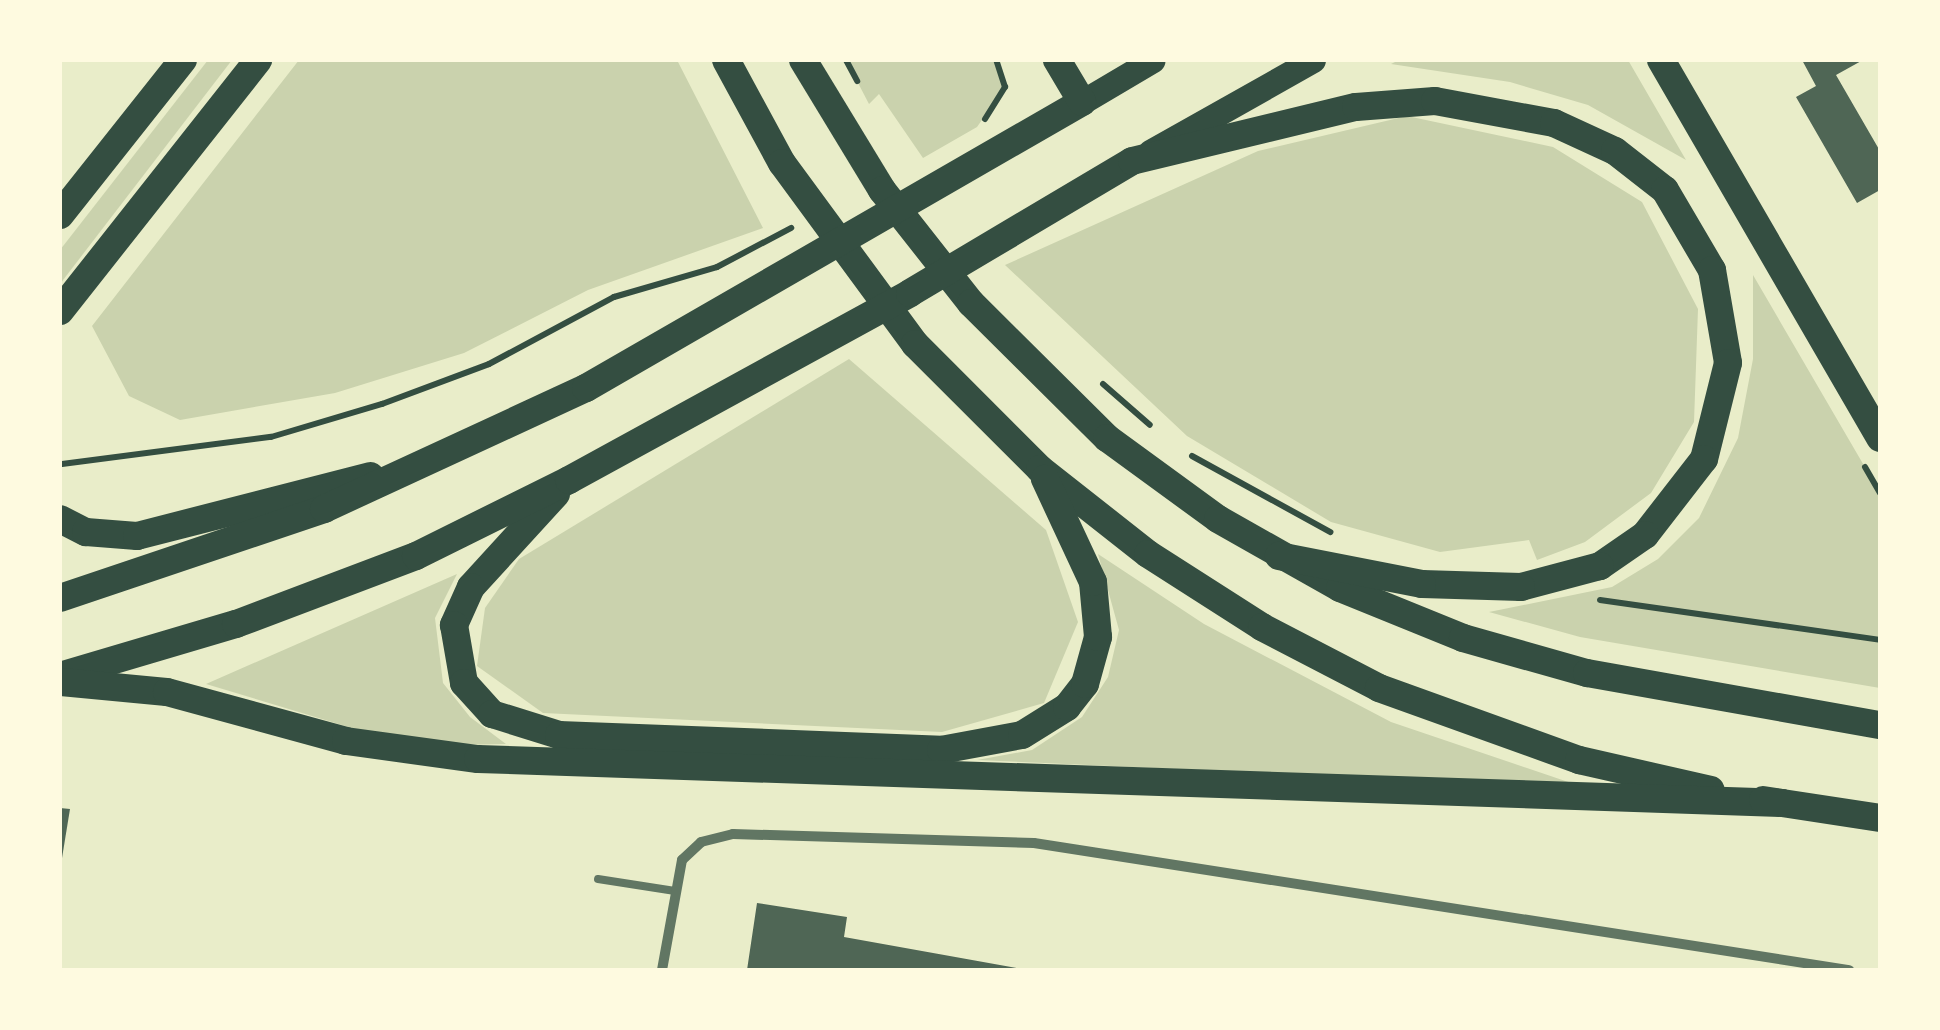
<!DOCTYPE html>
<style>
body{margin:0}
#map{position:relative;width:1940px;height:1030px;overflow:hidden;background:#e9edc9;font-family:"Roboto Condensed",sans-serif}
div>[style]{position:absolute}
.green>*{inset:0;background:#cad2ad}
.building>*{inset:0;background:#4f6655}
.path>*{height:6px;margin:-3px;padding:0 3px;transform-origin:3px;border-radius:3px;background:#344e41}
.service>*{height:8px;margin:-4px;padding:0 4px;transform-origin:4px;border-radius:4px;background:#617663}
.minor>*{height:10px;margin:-5px;padding:0 5px;transform-origin:5px;border-radius:5px;background:#617663}
.primary>*{height:25px;margin:-12.5px;padding:0 12.5px;transform-origin:12.5px;border-radius:12.5px;background:#344e41}
.trunk>*{height:28px;margin:-14px;padding:0 14px;transform-origin:14px;border-radius:14px;background:#344e41}
span{translate:-50% -50%;white-space:nowrap;text-align:center;line-height:1.15;-webkit-text-stroke:10px #fefae0;paint-order:stroke}
.frame{position:absolute;inset:0;border:62px solid #fefae0;pointer-events:none}
</style>
<div id="map">
<div class="green">
<div style="clip-path:polygon(208px 60px,232px 60px,60px 284px,60px 250px)"></div>
<div style="clip-path:polygon(299px 60px,677px 60px,763px 228px,588px 290px,464px 353px,335px 393px,180px 420px,129px 396px,92px 326px)"></div>
<div style="clip-path:polygon(846px 60px,996px 60px,1005px 87px,977px 127px,923px 158px,879px 94px,869px 104px)"></div>
<div style="clip-path:polygon(1399px 60px,1628px 60px,1686px 160px,1588px 105px,1510px 82px,1391px 64px)"></div>
<div style="clip-path:polygon(1407px 116px,1553px 147px,1642px 202px,1698px 309px,1694px 422px,1651px 493px,1585px 542px,1537px 560px,1529px 540px,1440px 552px,1331px 522px,1187px 436px,1005px 265px,1258px 151px)"></div>
<div style="clip-path:polygon(1753px 275px,1880px 493px,1880px 688px,1580px 637px,1489px 612px,1612px 587px,1658px 559px,1699px 518px,1738px 438px,1753px 359px)"></div>
<div style="clip-path:polygon(849px 359px,1046px 530px,1078px 622px,1044px 703px,942px 732px,543px 713px,477px 666px,485px 608px,519px 559px)"></div>
<div style="clip-path:polygon(1098px 554px,1204px 624px,1391px 722px,1583px 787px,977px 760px,1032px 750px,1082px 717px,1108px 677px,1119px 630px)"></div>
<div style="clip-path:polygon(457px 574px,435px 618px,443px 683px,470px 717px,506px 744px,455px 745px,355px 729px,206px 684px)"></div>
</div>
<div class="building">
<div style="clip-path:polygon(1802px 60px,1863px 60px,1836px 75px,1880px 151px,1880px 190px,1857px 203px,1796px 97px,1816px 86px)"></div>
<div style="clip-path:polygon(60px 808px,70px 809px,62px 858px,60px 858px)"></div>
<div style="clip-path:polygon(757px 903px,847px 917px,844px 937px,1028px 970px,747px 970px)"></div>
</div>
<div class="path">
<div style="left:846px;top:60px;width:24px;rotate:62deg"></div>
<div style="left:985px;top:119px;width:38px;rotate:-58deg"></div>
<div style="left:1005px;top:87px;width:28px;rotate:-108deg"></div>
<div style="left:1103px;top:384px;width:62px;rotate:41.1deg"></div>
<div style="left:1192px;top:456px;width:158px;rotate:28.8deg"></div>
<div style="left:62px;top:464px;width:211px;rotate:-7.4deg"></div>
<div style="left:271px;top:437px;width:116px;rotate:-16.6deg"></div>
<div style="left:382px;top:404px;width:114px;rotate:-20.5deg"></div>
<div style="left:489px;top:364px;width:142px;rotate:-28.2deg"></div>
<div style="left:614px;top:297px;width:107px;rotate:-16.2deg"></div>
<div style="left:717px;top:267px;width:84px;rotate:-27.8deg"></div>
<div style="left:1865px;top:467px;width:30px;rotate:60deg"></div>
<div style="left:1600px;top:600px;width:283px;rotate:8.1deg"></div>
</div>
<div class="service">
<div style="left:598px;top:879px;width:78px;rotate:8.9deg"></div>
</div>
<div class="minor">
<div style="left:662px;top:970px;width:112px;rotate:-79.7deg"></div>
<div style="left:682px;top:860px;width:26px;rotate:-43deg"></div>
<div style="left:701px;top:842px;width:33px;rotate:-14deg"></div>
<div style="left:733px;top:834px;width:301px;rotate:1.7deg"></div>
<div style="left:1034px;top:843px;width:825px;rotate:8.86deg"></div>
</div>
<div class="primary">
<div style="left:1082px;top:102px;width:82px;rotate:-30.6deg"></div>
<div style="left:1150px;top:152px;width:187px;rotate:-29.4deg"></div>
</div>
<div class="trunk">
<div style="left:726px;top:60px;width:117px;rotate:61.5deg"></div>
<div style="left:782px;top:163px;width:225px;rotate:53.7deg"></div>
<div style="left:915px;top:344px;width:177px;rotate:45deg"></div>
<div style="left:1040px;top:469px;width:137px;rotate:38.2deg"></div>
<div style="left:1148px;top:554px;width:135px;rotate:32.6deg"></div>
<div style="left:1262px;top:627px;width:132px;rotate:27.5deg"></div>
<div style="left:1379px;top:688px;width:213px;rotate:19.8deg"></div>
<div style="left:1579px;top:760px;width:135px;rotate:12.8deg"></div>
<div style="left:803px;top:60px;width:152px;rotate:58.7deg"></div>
<div style="left:882px;top:190px;width:144px;rotate:51.8deg"></div>
<div style="left:971px;top:303px;width:192px;rotate:44.8deg"></div>
<div style="left:1107px;top:438px;width:137px;rotate:36.1deg"></div>
<div style="left:1218px;top:519px;width:140px;rotate:29.5deg"></div>
<div style="left:1340px;top:588px;width:133px;rotate:22.1deg"></div>
<div style="left:1463px;top:638px;width:129px;rotate:15.8deg"></div>
<div style="left:1587px;top:673px;width:298px;rotate:10.1deg"></div>
<div style="left:1661px;top:60px;width:437px;rotate:59.9deg"></div>
<div style="left:60px;top:215px;width:198px;rotate:-51.6deg"></div>
<div style="left:60px;top:311px;width:320px;rotate:-51.7deg"></div>
<div style="left:556px;top:494px;width:126px;rotate:132.4deg"></div>
<div style="left:471px;top:587px;width:42px;rotate:114.1deg"></div>
<div style="left:454px;top:625px;width:59px;rotate:80.2deg"></div>
<div style="left:464px;top:683px;width:42px;rotate:47.9deg"></div>
<div style="left:492px;top:714px;width:70px;rotate:17.4deg"></div>
<div style="left:559px;top:735px;width:382px;rotate:2.2deg"></div>
<div style="left:941px;top:750px;width:82px;rotate:-10.5deg"></div>
<div style="left:1022px;top:735px;width:53px;rotate:-31.9deg"></div>
<div style="left:1067px;top:707px;width:29px;rotate:-52deg"></div>
<div style="left:1085px;top:684px;width:49px;rotate:-74.5deg"></div>
<div style="left:1098px;top:637px;width:55px;rotate:-95.2deg"></div>
<div style="left:1093px;top:582px;width:114px;rotate:-115deg"></div>
<div style="left:60px;top:519px;width:29px;rotate:27deg"></div>
<div style="left:86px;top:532px;width:51px;rotate:4.5deg"></div>
<div style="left:137px;top:536px;width:241px;rotate:-14.4deg"></div>
<div style="left:60px;top:598px;width:279px;rotate:-18.6deg"></div>
<div style="left:324px;top:509px;width:289px;rotate:-24.8deg"></div>
<div style="left:586px;top:388px;width:573px;rotate:-29.97deg"></div>
<div style="left:1082px;top:102px;width:49px;rotate:-120.8deg"></div>
<div style="left:60px;top:676px;width:184px;rotate:-16.5deg"></div>
<div style="left:236px;top:624px;width:192px;rotate:-20.7deg"></div>
<div style="left:416px;top:556px;width:171px;rotate:-26.4deg"></div>
<div style="left:569px;top:480px;width:389px;rotate:-28.7deg"></div>
<div style="left:910px;top:293px;width:258px;rotate:-30.7deg"></div>
<div style="left:1132px;top:161px;width:230px;rotate:-13.6deg"></div>
<div style="left:1356px;top:107px;width:79px;rotate:-4.3deg"></div>
<div style="left:1435px;top:101px;width:121px;rotate:10.5deg"></div>
<div style="left:1554px;top:123px;width:67px;rotate:24.7deg"></div>
<div style="left:1615px;top:151px;width:63px;rotate:38deg"></div>
<div style="left:1665px;top:190px;width:93px;rotate:59.6deg"></div>
<div style="left:1712px;top:270px;width:94px;rotate:80.2deg"></div>
<div style="left:1728px;top:363px;width:99px;rotate:104deg"></div>
<div style="left:1704px;top:459px;width:96px;rotate:127.8deg"></div>
<div style="left:1645px;top:535px;width:55px;rotate:145.4deg"></div>
<div style="left:1600px;top:566px;width:82px;rotate:165.1deg"></div>
<div style="left:1521px;top:587px;width:99px;rotate:-178.3deg"></div>
<div style="left:1422px;top:584px;width:146px;rotate:-168.9deg"></div>
<div style="left:61px;top:682px;width:106px;rotate:5.4deg"></div>
<div style="left:167px;top:692px;width:186px;rotate:15.3deg"></div>
<div style="left:346px;top:741px;width:133px;rotate:7.8deg"></div>
<div style="left:478px;top:759px;width:1305px;rotate:1.93deg"></div>
<div style="left:1763px;top:800px;width:118px;rotate:8.7deg"></div>
</div>
<div class="frame"></div>
</div>
